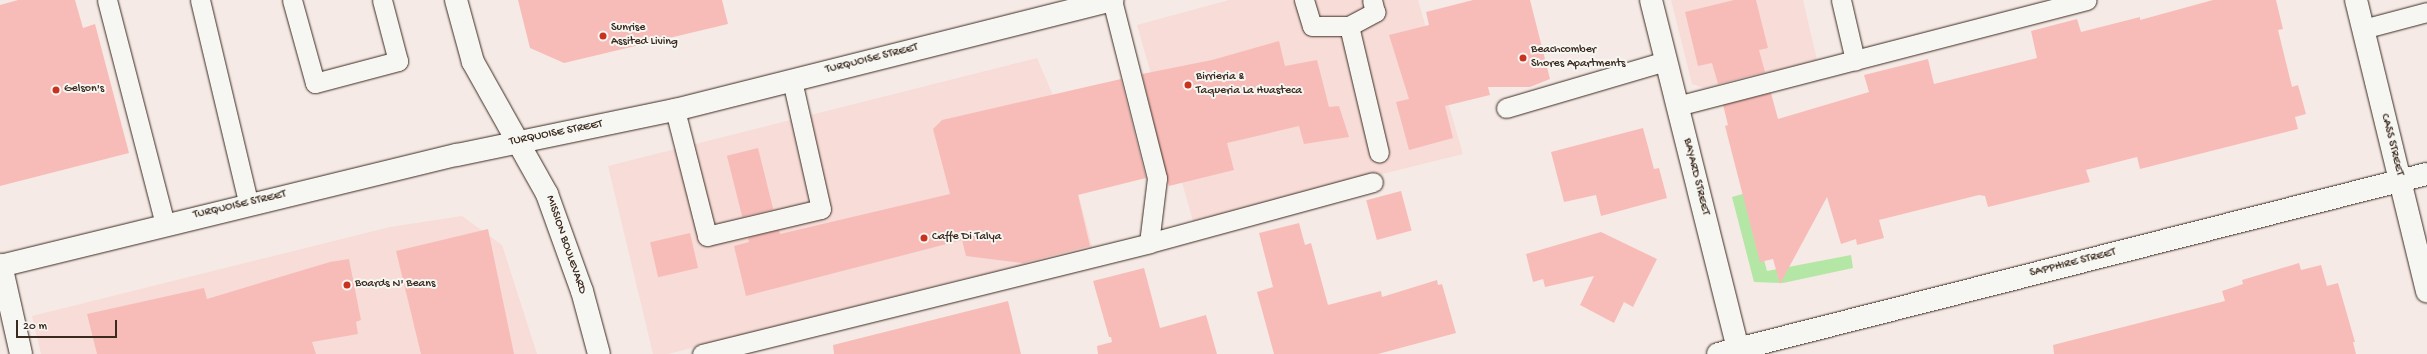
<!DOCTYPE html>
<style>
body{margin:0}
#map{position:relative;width:2427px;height:354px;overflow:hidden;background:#f6eae6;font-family:"Gochi Hand",sans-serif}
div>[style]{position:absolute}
.built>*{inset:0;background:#f7dcd8}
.green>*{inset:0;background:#b4e6a6}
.building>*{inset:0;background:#f8bcb8;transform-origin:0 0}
.roads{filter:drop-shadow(0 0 1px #3b2a1e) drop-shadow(0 0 1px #3b2a1e)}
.lane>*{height:19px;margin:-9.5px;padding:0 9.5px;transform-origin:9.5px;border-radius:9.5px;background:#f6f6f2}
.street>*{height:22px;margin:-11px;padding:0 11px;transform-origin:11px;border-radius:11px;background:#f6f6f2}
.secondary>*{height:22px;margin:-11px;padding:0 11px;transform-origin:11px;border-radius:11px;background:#f6f6f2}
.dots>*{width:11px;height:11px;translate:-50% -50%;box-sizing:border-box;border:2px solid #f6f6f2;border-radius:50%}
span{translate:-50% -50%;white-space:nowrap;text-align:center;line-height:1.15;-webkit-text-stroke:4px #f6f6f2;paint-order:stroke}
.poi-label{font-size:12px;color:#3b2a1e}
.left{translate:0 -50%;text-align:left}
.street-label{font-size:12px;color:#3b2a1e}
.scale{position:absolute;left:16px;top:320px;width:101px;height:18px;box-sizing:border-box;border:2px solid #3b2a1e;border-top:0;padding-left:5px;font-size:12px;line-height:14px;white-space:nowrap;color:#3b2a1e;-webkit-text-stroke:3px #f6f6f2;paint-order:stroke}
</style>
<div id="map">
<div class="built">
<div style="clip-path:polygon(1229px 0,1418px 0,1463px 154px,1193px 221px,1137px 25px)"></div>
<div style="clip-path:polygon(1671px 0,1803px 0,1817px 60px,1704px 88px,1692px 84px)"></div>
<div style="clip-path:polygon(1037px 58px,1052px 93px,1093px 250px,966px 278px,668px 354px,653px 354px,608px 166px)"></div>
<div style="clip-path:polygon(462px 216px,502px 245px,537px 354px,41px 354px,32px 316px,390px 227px)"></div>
</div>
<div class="green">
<div style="clip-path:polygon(1746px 193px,1767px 271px,1851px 255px,1853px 268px,1783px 283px,1754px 282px,1732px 197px)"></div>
</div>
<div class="building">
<div style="clip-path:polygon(18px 0,75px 0,83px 28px,95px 24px,129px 153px,0 186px,0 5px)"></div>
<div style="clip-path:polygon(518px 0,722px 0,728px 24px,564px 63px,530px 48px)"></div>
<div style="clip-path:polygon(1473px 0,1530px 0,1550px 79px,1530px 87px,1488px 87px,1490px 95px,1445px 106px,1453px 138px,1409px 150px,1396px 102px,1409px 99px,1389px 35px,1429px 25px,1426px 12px)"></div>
<div style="clip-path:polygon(1734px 0,1756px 0,1768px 48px,1759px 50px,1765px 72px,1718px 84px,1712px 63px,1698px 66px,1685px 12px)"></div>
<div style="clip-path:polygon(2213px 0,2276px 0,2283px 29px,2278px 30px,2292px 87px,2298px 85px,2306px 114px,2295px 117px,2298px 129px,2140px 169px,2137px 157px,2086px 170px,2090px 182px,1988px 207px,1985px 196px,1979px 195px,1879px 220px,1884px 238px,1857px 245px,1856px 239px,1841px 244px,1827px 197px,1780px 284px,1773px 259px,1760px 262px,1725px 126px,1728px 125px,1723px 105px,1771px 93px,1778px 119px,1869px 92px,1864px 75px,1928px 59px,1934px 84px,2037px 58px,2031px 31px,2077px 19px,2081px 32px,2140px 17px,2140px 20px)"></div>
<div style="clip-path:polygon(1279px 41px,1285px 66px,1317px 60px,1329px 107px,1339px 106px,1349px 137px,1304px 144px,1299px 126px,1227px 143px,1234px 170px,1169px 186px,1142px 74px,1212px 60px)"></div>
<div style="clip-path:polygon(1121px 79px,1146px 178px,1078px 195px,1090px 246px,1023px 263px,966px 256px,962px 240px,746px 296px,734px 246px,749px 242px,748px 238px,779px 230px,780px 234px,950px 194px,933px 129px,942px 120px)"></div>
<div style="clip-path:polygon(1643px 128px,1654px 169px,1659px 168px,1667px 198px,1601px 216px,1596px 195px,1564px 202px,1551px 152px)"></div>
<div style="left:758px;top:148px;width:63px;height:32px;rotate:76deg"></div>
<div style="left:1401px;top:191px;width:41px;height:36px;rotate:75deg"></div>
<div style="clip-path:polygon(1299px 223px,1305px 245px,1311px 243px,1328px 305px,1381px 291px,1382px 297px,1437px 280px,1438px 285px,1442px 284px,1456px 333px,1378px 354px,1274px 354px,1257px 292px,1273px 287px,1259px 233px)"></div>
<div style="clip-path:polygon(488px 229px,514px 354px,421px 354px,396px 251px)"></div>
<div style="clip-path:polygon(1601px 232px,1657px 259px,1633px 307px,1624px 302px,1614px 323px,1580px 305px,1594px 276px,1545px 287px,1543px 279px,1533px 282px,1526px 254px)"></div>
<div style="left:690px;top:233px;width:36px;height:41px;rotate:77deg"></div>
<div style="clip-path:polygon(349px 259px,361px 320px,356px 322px,358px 334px,312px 342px,316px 354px,97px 354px,87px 314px,204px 288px,207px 299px,330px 262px)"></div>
<div style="clip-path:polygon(2299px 263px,2301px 270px,2321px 265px,2327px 286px,2338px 283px,2355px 342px,2353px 342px,2356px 354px,2054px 354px,2053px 345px,2225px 301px,2222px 291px,2243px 284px,2242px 280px)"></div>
<div style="clip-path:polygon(1144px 268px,1160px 328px,1206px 315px,1217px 354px,1098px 354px,1097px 346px,1112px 342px,1111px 337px,1109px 337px,1093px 281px)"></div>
<div style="clip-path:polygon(1008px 301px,1021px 354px,834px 354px,833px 345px)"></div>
</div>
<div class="roads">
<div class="lane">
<div style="left:107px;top:0;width:231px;rotate:75.5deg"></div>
<div style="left:200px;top:0;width:211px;rotate:76.6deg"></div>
<div style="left:292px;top:0;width:86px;rotate:74.5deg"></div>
<div style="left:315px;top:83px;width:86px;rotate:-14.8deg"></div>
<div style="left:398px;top:61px;width:63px;rotate:-104.7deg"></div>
<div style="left:1112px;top:0;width:184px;rotate:75.8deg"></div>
<div style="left:1157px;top:178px;width:65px;rotate:97deg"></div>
<div style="left:1304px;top:0;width:27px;rotate:73deg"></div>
<div style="left:1312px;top:26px;width:37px"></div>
<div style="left:1349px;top:26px;width:130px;rotate:76.7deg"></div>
<div style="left:1841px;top:0;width:62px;rotate:76.9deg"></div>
<div style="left:1349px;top:26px;width:30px;rotate:-28deg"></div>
<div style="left:1375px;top:12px;width:12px;rotate:-104deg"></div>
<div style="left:2363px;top:29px;width:66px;rotate:-14.9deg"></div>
<div style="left:1677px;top:106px;width:423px;rotate:-14.5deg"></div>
<div style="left:1506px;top:108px;width:167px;rotate:-16.4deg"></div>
<div style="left:675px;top:110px;width:130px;rotate:75.7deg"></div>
<div style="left:707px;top:236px;width:117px;rotate:-13.3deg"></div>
<div style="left:821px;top:209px;width:132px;rotate:-102.7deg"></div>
<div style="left:702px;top:354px;width:461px;rotate:-13.9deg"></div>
<div style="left:1149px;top:243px;width:232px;rotate:-15.2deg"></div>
</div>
<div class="street">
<div style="left:1651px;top:0;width:365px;rotate:76deg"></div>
<div style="left:1px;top:265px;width:91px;rotate:77.3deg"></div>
<div style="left:1718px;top:354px;width:731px;rotate:-14.25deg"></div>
</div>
<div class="secondary">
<div style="left:456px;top:0;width:64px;rotate:74.7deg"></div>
<div style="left:473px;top:62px;width:151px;rotate:60.7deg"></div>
<div style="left:547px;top:194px;width:103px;rotate:70.2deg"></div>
<div style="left:582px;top:291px;width:65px;rotate:74.9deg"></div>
<div style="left:2356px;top:0;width:300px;rotate:76.3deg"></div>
<div style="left:0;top:266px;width:470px;rotate:-13.7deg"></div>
<div style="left:457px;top:155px;width:223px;rotate:-11.7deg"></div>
<div style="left:675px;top:110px;width:451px;rotate:-14.1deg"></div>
</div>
</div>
<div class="dots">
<div style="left:603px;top:36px;background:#c8321e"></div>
<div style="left:1523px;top:58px;background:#c8321e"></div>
<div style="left:1188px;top:85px;background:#c8321e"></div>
<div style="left:56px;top:90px;background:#c8321e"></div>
<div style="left:924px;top:238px;background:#c8321e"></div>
<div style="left:347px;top:285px;background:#c8321e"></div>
</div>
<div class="poi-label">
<span class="left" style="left:611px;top:36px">Sunrise<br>Assited Living</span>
<span class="left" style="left:1531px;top:58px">Beachcomber<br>Shores Apartments</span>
<span class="left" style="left:1196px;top:85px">Birrieria &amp;<br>Taqueria La Huasteca</span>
<span class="left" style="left:64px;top:90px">Gelson's</span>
<span class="left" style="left:932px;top:238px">Caffe Di Talya</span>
<span class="left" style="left:355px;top:285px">Boards N' Beans</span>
</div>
<div class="street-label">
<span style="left:872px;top:60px;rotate:-14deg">TURQUOISE STREET</span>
<span style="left:556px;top:134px;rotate:-11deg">TURQUOISE STREET</span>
<span style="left:2391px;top:145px;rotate:76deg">CASS STREET</span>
<span style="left:1695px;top:177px;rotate:76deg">BAYARD STREET</span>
<span style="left:240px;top:206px;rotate:-13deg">TURQUOISE STREET</span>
<span style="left:565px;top:245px;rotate:71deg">MISSION BOULEVARD</span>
<span style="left:2073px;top:264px;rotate:-14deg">SAPPHIRE STREET</span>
</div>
<div class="scale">20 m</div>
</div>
